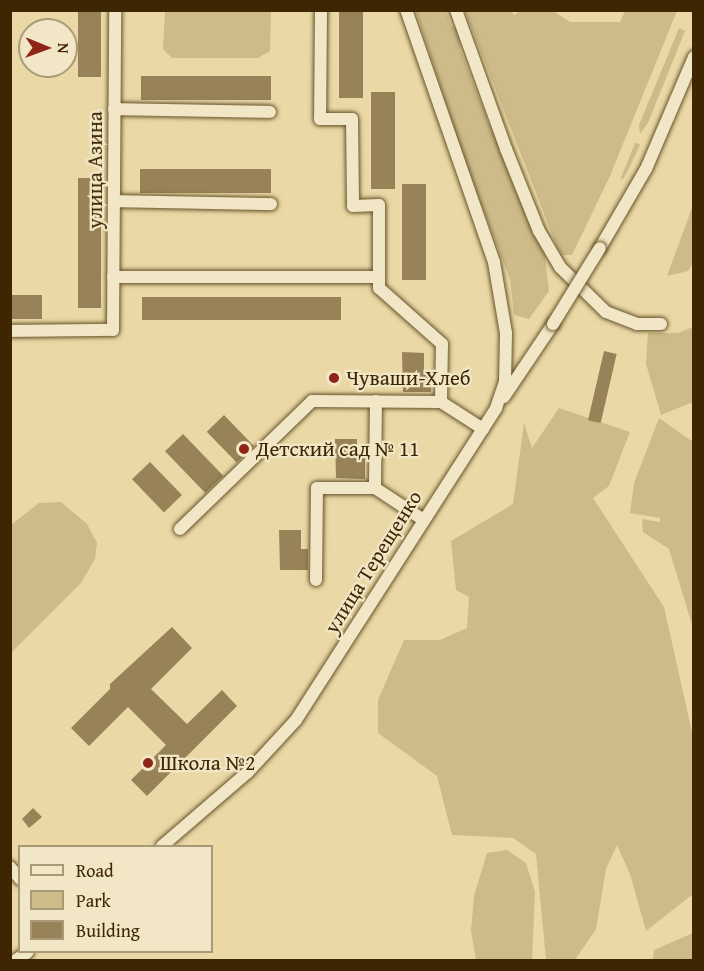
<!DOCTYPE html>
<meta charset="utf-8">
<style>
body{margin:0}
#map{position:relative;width:704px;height:971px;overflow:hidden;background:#ead9a6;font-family:"Gentium Book Plus",serif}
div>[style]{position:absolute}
.green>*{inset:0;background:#cdbb8a}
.building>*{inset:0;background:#978357;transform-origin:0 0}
.roads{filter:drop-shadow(0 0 2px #69532b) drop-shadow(0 0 2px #69532b)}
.minor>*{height:12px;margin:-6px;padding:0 6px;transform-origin:6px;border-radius:6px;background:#f1e6c5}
.bridges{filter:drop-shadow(0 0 2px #69532b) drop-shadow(0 0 2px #69532b)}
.minor-bridge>*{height:12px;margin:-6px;padding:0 6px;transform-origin:6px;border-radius:6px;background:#f1e6c5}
.dots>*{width:16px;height:16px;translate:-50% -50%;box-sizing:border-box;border:3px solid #f1e6c5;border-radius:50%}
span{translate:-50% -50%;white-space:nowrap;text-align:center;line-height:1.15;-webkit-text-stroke:4.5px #f1e6c5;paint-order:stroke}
.street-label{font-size:21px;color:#3e2602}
.poi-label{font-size:21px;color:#3e2602}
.left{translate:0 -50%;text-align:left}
.frame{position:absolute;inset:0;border:12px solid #3e2602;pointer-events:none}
.legend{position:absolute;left:18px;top:845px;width:195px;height:108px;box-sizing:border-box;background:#f1e6c5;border:2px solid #a99977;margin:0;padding:8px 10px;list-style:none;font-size:18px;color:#3e2602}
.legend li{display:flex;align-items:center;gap:12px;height:30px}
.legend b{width:30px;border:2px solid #a99977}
.north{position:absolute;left:18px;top:18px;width:60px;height:60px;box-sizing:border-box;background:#f1e6c5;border:2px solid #a99977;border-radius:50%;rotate:91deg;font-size:16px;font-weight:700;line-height:24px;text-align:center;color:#3e2602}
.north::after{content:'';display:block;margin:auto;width:21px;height:27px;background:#8f2418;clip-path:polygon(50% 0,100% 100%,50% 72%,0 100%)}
</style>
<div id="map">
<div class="green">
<div style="clip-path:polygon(165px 11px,271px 11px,270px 51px,258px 58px,172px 58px,163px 49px)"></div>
<div style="clip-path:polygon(416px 11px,446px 11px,451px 26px,459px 29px,460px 49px,492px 132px,498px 136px,544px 248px,549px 291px,529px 319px,514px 315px,510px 279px,464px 159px)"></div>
<div style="clip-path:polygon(465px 11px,509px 11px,515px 15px,519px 11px,553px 11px,570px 22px,620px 22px,625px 11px,677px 11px,610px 176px,572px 255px,562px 255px,558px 249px)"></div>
<div style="clip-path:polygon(679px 28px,685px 31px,648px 123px,640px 134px,639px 125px)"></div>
<div style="clip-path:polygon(635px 143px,640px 144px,637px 152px,624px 178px,620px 180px)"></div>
<div style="clip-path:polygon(693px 205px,693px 263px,688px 271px,667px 276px)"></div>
<div style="clip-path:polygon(693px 327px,693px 402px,661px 415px,646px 364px,648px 333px,678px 333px)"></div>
<div style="clip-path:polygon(559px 408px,630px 432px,609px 486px,593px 498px,664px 607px,693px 737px,693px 894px,646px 931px,630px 874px,617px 845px,606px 869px,596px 929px,575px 960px,546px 960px,536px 854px,513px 838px,452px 835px,437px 776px,378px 733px,378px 700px,404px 640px,440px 640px,467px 628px,469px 597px,456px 590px,451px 541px,513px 504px,524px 423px,532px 448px)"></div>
<div style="clip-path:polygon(659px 418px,693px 442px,693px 628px,669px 549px,643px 532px,642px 519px,660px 522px,660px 518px,630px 513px,634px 483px)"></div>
<div style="clip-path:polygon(61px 502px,87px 524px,97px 543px,95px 559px,81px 583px,11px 653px,11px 525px,39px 503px)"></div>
<div style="clip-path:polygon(507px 850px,526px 863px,535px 892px,532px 960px,476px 960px,471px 931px,474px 896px,487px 853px)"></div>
<div style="clip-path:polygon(693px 933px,693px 960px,653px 960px,654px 950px)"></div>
</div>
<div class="building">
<div style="left:78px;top:10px;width:23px;height:67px"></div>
<div style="left:339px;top:10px;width:24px;height:88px"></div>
<div style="left:141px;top:76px;width:130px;height:24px"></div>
<div style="left:371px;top:92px;width:24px;height:97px"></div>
<div style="left:140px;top:169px;width:131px;height:24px"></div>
<div style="left:78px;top:178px;width:23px;height:130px"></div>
<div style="left:402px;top:184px;width:24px;height:96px"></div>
<div style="left:10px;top:295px;width:32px;height:24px"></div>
<div style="left:142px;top:297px;width:199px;height:23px"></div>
<div style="left:604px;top:351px;width:13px;height:71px;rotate:13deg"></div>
<div style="clip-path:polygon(402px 352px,424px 353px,424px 372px,432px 372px,431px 392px,403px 392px)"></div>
<div style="left:224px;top:415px;width:43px;height:24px;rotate:46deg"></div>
<div style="left:183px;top:434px;width:58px;height:25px;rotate:46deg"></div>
<div style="clip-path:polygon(335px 439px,357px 439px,357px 458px,365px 458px,365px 479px,336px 478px)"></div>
<div style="left:150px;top:462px;width:46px;height:25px;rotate:46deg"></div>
<div style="clip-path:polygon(279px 530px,301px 530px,301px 549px,308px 549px,308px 570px,280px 570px)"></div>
<div style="clip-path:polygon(172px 627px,192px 648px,151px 689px,187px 724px,222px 690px,237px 706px,147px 796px,131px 780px,166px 745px,128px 707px,89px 746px,71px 728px,110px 689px,110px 684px)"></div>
<div style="clip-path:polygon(33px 808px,42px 817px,29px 828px,22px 819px)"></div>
</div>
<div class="roads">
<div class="minor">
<div style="left:321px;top:10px;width:109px;rotate:90.5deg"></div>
<div style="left:320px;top:119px;width:32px"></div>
<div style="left:352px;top:119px;width:87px;rotate:89.3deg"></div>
<div style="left:353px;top:206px;width:26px;rotate:-2deg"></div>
<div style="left:379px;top:205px;width:83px;rotate:90deg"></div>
<div style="left:379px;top:288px;width:84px;rotate:41.6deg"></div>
<div style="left:442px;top:344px;width:58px;rotate:91deg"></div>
<div style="left:456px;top:10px;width:148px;rotate:70.2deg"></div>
<div style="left:506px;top:149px;width:88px;rotate:68.1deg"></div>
<div style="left:539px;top:231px;width:42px;rotate:59.7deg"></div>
<div style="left:560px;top:267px;width:64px;rotate:44.4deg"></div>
<div style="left:606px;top:312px;width:33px;rotate:21deg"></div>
<div style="left:637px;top:324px;width:24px"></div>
<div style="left:114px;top:109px;width:156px;rotate:1.1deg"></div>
<div style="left:114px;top:201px;width:157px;rotate:1.1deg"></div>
<div style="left:600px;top:248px;width:91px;rotate:-59.8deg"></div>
<div style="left:646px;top:169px;width:122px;rotate:-66.8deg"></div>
<div style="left:113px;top:277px;width:266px"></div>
<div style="left:10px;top:331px;width:103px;rotate:-0.6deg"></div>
<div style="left:113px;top:330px;width:320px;rotate:-89.6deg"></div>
<div style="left:504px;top:397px;width:88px;rotate:-56.1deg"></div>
<div style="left:376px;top:401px;width:87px;rotate:90.7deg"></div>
<div style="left:375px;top:488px;width:56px;rotate:33.4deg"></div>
<div style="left:180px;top:529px;width:184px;rotate:-44.1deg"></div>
<div style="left:312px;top:401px;width:129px;rotate:0.4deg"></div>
<div style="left:441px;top:402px;width:50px;rotate:32.7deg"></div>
<div style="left:316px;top:580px;width:92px;rotate:-89.4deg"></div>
<div style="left:317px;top:488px;width:58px"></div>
<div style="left:162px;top:846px;width:113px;rotate:-40.7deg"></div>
<div style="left:248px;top:772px;width:71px;rotate:-47.3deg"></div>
<div style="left:296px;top:720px;width:371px;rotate:-57.3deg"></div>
<div style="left:496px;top:408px;width:28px;rotate:-71deg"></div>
<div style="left:505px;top:382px;width:49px;rotate:-88.8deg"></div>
<div style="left:506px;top:333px;width:72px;rotate:-99.6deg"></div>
<div style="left:494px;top:262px;width:267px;rotate:-109.2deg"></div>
<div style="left:10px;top:867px;width:16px;rotate:50deg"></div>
<div style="left:16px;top:960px;width:14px;rotate:-34deg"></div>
</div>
</div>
<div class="bridges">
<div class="minor-bridge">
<div style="left:553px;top:324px;width:89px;rotate:-58.3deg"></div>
</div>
</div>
<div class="dots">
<div style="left:334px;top:378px;background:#8f2418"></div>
<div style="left:244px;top:449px;background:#8f2418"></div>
<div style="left:148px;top:763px;background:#8f2418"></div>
</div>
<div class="street-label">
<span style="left:95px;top:170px;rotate:-90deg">улица Азина</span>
<span style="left:373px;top:562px;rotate:-58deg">улица Терещенко</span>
</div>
<div class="poi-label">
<span class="left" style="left:346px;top:378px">Чуваши-Хлеб</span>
<span class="left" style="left:256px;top:449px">Детский сад № 11</span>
<span class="left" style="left:160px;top:763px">Школа №2</span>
</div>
<div class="frame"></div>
<ul class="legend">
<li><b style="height:8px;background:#f1e6c5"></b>Road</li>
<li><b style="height:16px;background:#cdbb8a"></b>Park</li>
<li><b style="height:16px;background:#978357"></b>Building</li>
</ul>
<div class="north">N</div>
</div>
